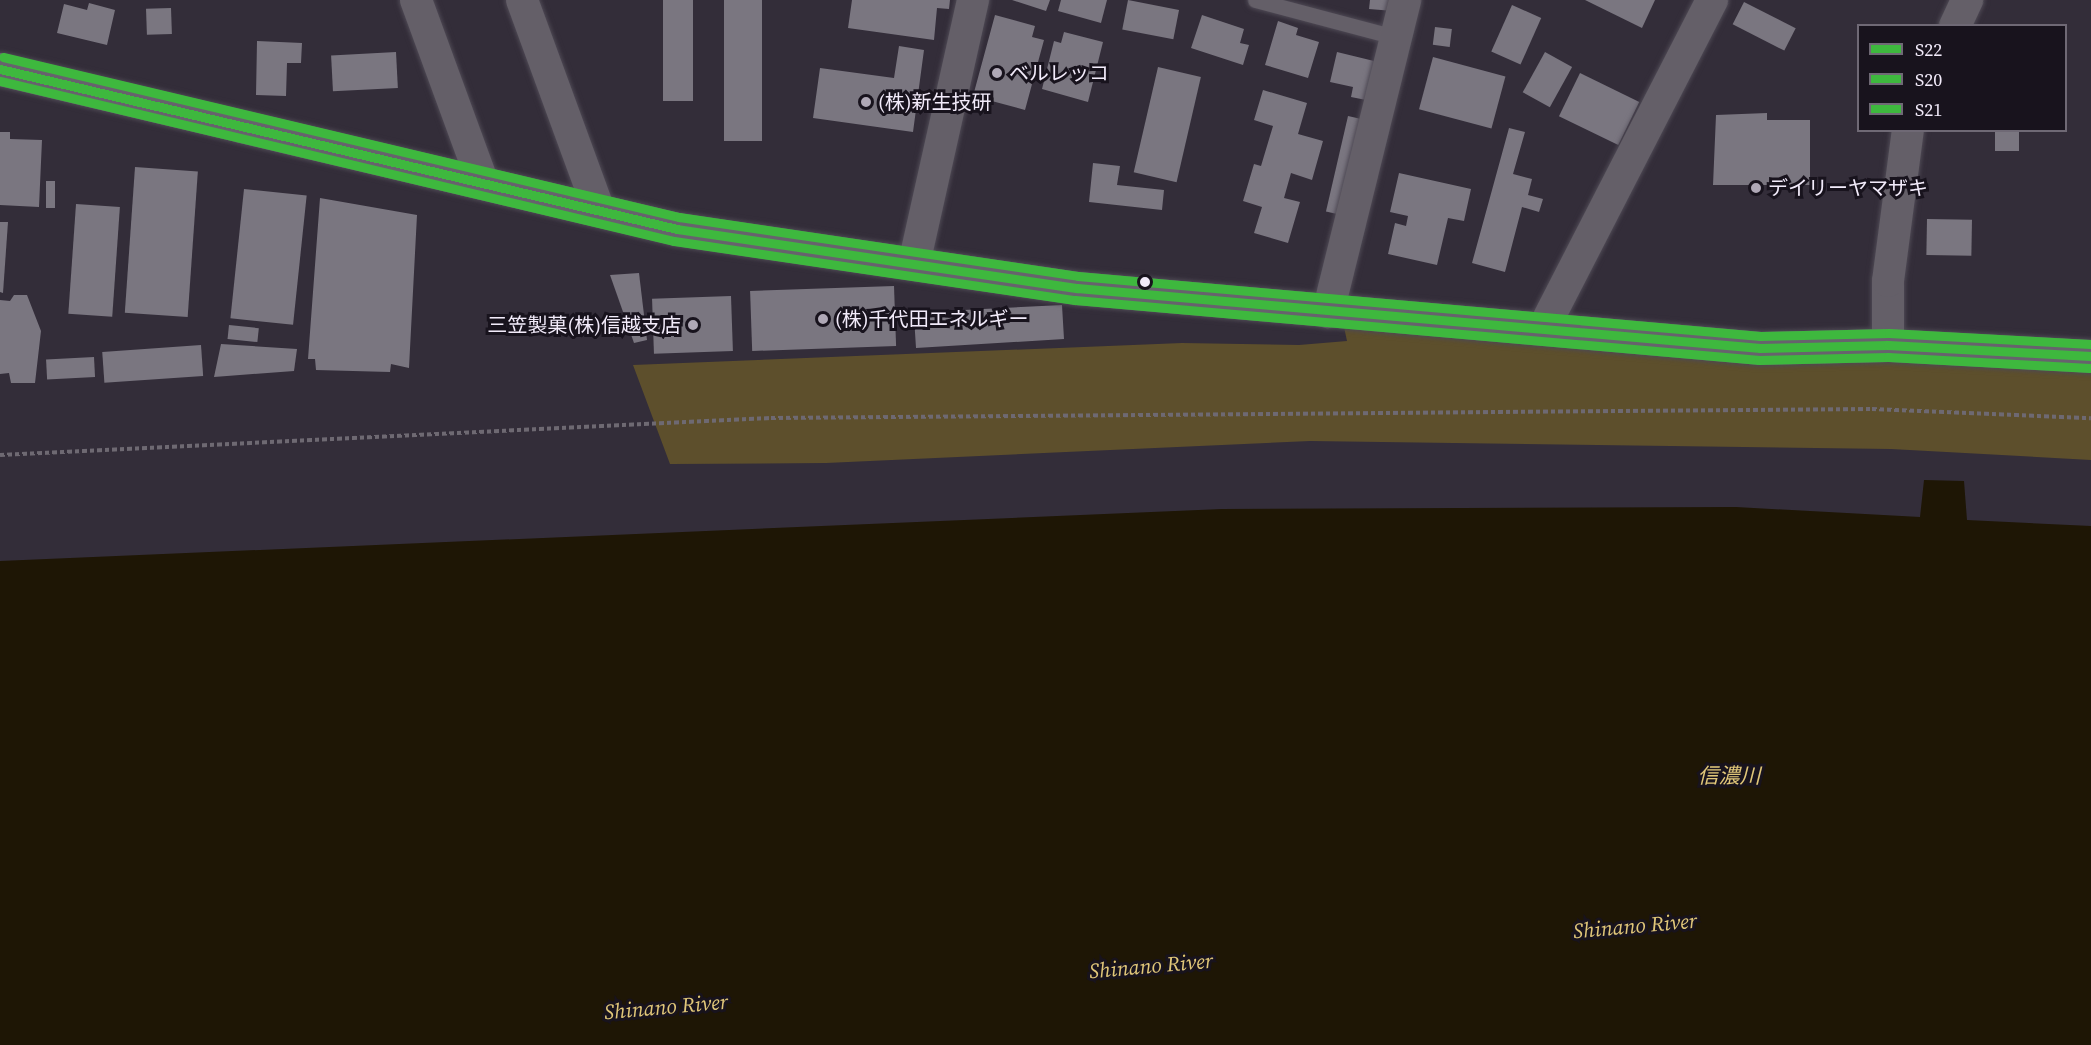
<!DOCTYPE html>
<meta charset="utf-8">
<style>
body{margin:0}
#map{position:relative;width:2091px;height:1045px;overflow:hidden;background:#332d39;font-family:"Source Serif 4","Noto Sans JP",serif}
div>[style]{position:absolute}
.green>*{inset:0;background:#5d4f2c}
.water>*{inset:0;background:#1e1605}
.building>*{inset:0;background:#7a7680;transform-origin:0 0}
.path>*{height:4px;margin-top:-2px;transform-origin:0;background:repeating-linear-gradient(90deg,#6e6972 0 4.5px,transparent 0 7.5px)}
.roads{filter:drop-shadow(0 0 2px #4e4954) drop-shadow(0 0 2px #4e4954)}
.service>*{height:15px;margin:-7.5px;padding:0 7.5px;transform-origin:7.5px;border-radius:7.5px;background:#645f68}
.minor>*{height:32px;margin:-16px;padding:0 16px;transform-origin:16px;border-radius:16px;background:#645f68}
.primary>*{height:33px;margin:-16.5px;padding:0 16.5px;transform-origin:16.5px;border-radius:16.5px;background:#67626d}
.bus-1>*{height:9px;margin:-4.5px;padding:0 4.5px;transform-origin:4.5px;border-radius:4.5px;background:#3eb83e}
.bus-2>*{height:9px;margin:-4.5px;padding:0 4.5px;transform-origin:4.5px;border-radius:4.5px;background:#3eb83e}
.bus-3>*{height:9px;margin:-4.5px;padding:0 4.5px;transform-origin:4.5px;border-radius:4.5px;background:#3eb83e}
.dots>*{width:16px;height:16px;translate:-50% -50%;box-sizing:border-box;border:3px solid #18131d;border-radius:50%}
span{translate:-50% -50%;white-space:nowrap;text-align:center;line-height:1.15;-webkit-text-stroke:6px #18131d;paint-order:stroke}
.poi-label{font-size:20px;color:#f2ebfa}
.left{translate:0 -50%;text-align:left}
.right{translate:-100% -50%;text-align:right}
.water-label{font-size:21px;color:#e1c779;font-style:italic}
.legend{position:absolute;left:1857px;top:24px;width:210px;height:108px;box-sizing:border-box;background:#18131d;border:2px solid #6f6975;margin:0;padding:8px 10px;list-style:none;font-size:18px;color:#f2ebfa}
.legend li{display:flex;align-items:center;gap:12px;height:30px}
.legend b{width:30px;border:2px solid #6f6975}
</style>
<div id="map">
<div class="green">
<div style="clip-path:polygon(1344px 327px,2091px 370px,2091px 460px,1891px 449px,1310px 441px,826px 463px,670px 464px,633px 365px,1182px 343px,1299px 345px,1347px 341px)"></div>
</div>
<div class="water">
<div style="clip-path:polygon(1924px 480px,1964px 481px,1967px 520px,2091px 526px,2091px 1045px,0 1045px,0 561px,1222px 509px,1736px 507px,1920px 517px)"></div>
</div>
<div class="building">
<div style="left:663px;top:0;width:30px;height:101px"></div>
<div style="left:724px;top:0;width:38px;height:141px"></div>
<div style="clip-path:polygon(852px 0,950px 0,949px 9px,937px 8px,934px 40px,848px 28px)"></div>
<div style="clip-path:polygon(1012px 0,1050px 0,1046px 11px)"></div>
<div style="clip-path:polygon(1061px 0,1107px 0,1101px 23px,1058px 11px)"></div>
<div style="left:1128px;top:0;width:52px;height:30px;rotate:11deg"></div>
<div style="clip-path:polygon(1370px 0,1395px 0,1393px 11px,1369px 9px)"></div>
<div style="clip-path:polygon(1585px 0,1655px 0,1642px 28px)"></div>
<div style="left:1744px;top:2px;width:58px;height:25px;rotate:27deg"></div>
<div style="clip-path:polygon(89px 3px,115px 10px,107px 45px,57px 33px,64px 4px,87px 10px)"></div>
<div style="left:1512px;top:5px;width:32px;height:51px;rotate:24deg"></div>
<div style="left:171px;top:8px;width:26px;height:25px;rotate:88deg"></div>
<div style="clip-path:polygon(995px 15px,1035px 26px,1032px 37px,1044px 40px,1025px 110px,973px 96px)"></div>
<div style="clip-path:polygon(1202px 15px,1244px 29px,1240px 43px,1249px 45px,1243px 65px,1191px 48px)"></div>
<div style="clip-path:polygon(1278px 21px,1298px 28px,1296px 35px,1319px 42px,1308px 78px,1265px 65px)"></div>
<div style="left:1435px;top:27px;width:17px;height:18px;rotate:7deg"></div>
<div style="clip-path:polygon(1064px 32px,1103px 42px,1088px 102px,1042px 89px,1054px 41px,1061px 43px)"></div>
<div style="clip-path:polygon(257px 41px,302px 43px,301px 63px,287px 63px,286px 96px,256px 95px)"></div>
<div style="clip-path:polygon(899px 46px,924px 50px,913px 132px,813px 118px,820px 68px,894px 78px)"></div>
<div style="left:396px;top:52px;width:36px;height:65px;rotate:87deg"></div>
<div style="clip-path:polygon(1337px 52px,1374px 61px,1366px 100px,1351px 97px,1353px 87px,1330px 82px)"></div>
<div style="left:1545px;top:52px;width:31px;height:46px;rotate:29deg"></div>
<div style="left:1433px;top:57px;width:75px;height:54px;rotate:15deg"></div>
<div style="left:1158px;top:67px;width:44px;height:108px;rotate:13deg"></div>
<div style="left:1580px;top:73px;width:66px;height:48px;rotate:26deg"></div>
<div style="clip-path:polygon(1263px 90px,1307px 103px,1298px 134px,1323px 141px,1312px 180px,1291px 173px,1284px 198px,1300px 202px,1288px 243px,1254px 233px,1262px 207px,1243px 201px,1254px 164px,1261px 166px,1273px 126px,1254px 120px)"></div>
<div style="clip-path:polygon(1767px 113px,1767px 120px,1810px 120px,1810px 185px,1713px 185px,1716px 115px)"></div>
<div style="left:1348px;top:116px;width:17px;height:98px;rotate:13deg"></div>
<div style="clip-path:polygon(1509px 128px,1525px 132px,1513px 174px,1532px 179px,1528px 195px,1543px 199px,1539px 212px,1522px 207px,1505px 272px,1472px 263px)"></div>
<div style="left:1995px;top:130px;width:24px;height:21px"></div>
<div style="clip-path:polygon(0 132px,10px 132px,10px 139px,42px 140px,39px 207px,0 205px)"></div>
<div style="clip-path:polygon(1093px 163px,1120px 166px,1117px 185px,1164px 190px,1162px 210px,1089px 202px)"></div>
<div style="left:135px;top:167px;width:63px;height:146px;rotate:4deg"></div>
<div style="clip-path:polygon(1399px 173px,1471px 189px,1464px 221px,1448px 218px,1437px 265px,1388px 254px,1395px 223px,1406px 226px,1408px 216px,1390px 212px)"></div>
<div style="left:46px;top:181px;width:9px;height:27px"></div>
<div style="left:244px;top:189px;width:63px;height:130px;rotate:6deg"></div>
<div style="clip-path:polygon(320px 198px,417px 215px,409px 368px,391px 364px,390px 372px,316px 370px,315px 359px,308px 359px)"></div>
<div style="left:76px;top:204px;width:44px;height:110px;rotate:4deg"></div>
<div style="left:1927px;top:219px;width:45px;height:36px;rotate:1deg"></div>
<div style="clip-path:polygon(0 222px,8px 222px,3px 293px,0 292px)"></div>
<div style="clip-path:polygon(639px 273px,647px 340px,634px 343px,610px 275px)"></div>
<div style="left:894px;top:286px;width:60px;height:144px;rotate:88deg"></div>
<div style="clip-path:polygon(14px 295px,27px 295px,41px 331px,35px 383px,11px 383px,9px 373px,0 374px,0 300px,10px 301px)"></div>
<div style="left:731px;top:296px;width:55px;height:79px;rotate:88deg"></div>
<div style="clip-path:polygon(1062px 305px,1064px 339px,916px 348px,914px 317px,965px 318px,964px 310px)"></div>
<div style="left:229px;top:325px;width:30px;height:14px;rotate:6deg"></div>
<div style="clip-path:polygon(221px 344px,297px 349px,294px 371px,214px 377px)"></div>
<div style="left:201px;top:345px;width:31px;height:99px;rotate:86deg"></div>
<div style="left:94px;top:357px;width:20px;height:48px;rotate:87deg"></div>
</div>
<div class="path">
<div style="left:0;top:455px;width:772px;rotate:-2.75deg"></div>
<div style="left:771px;top:418px;width:1101px;rotate:-0.47deg"></div>
<div style="left:1872px;top:409px;width:219px;rotate:2.4deg"></div>
</div>
<div class="roads">
<div class="service">
<div style="left:1255px;top:0;width:145px;rotate:14.8deg"></div>
</div>
<div class="minor">
<div style="left:416px;top:0;width:195px;rotate:69.9deg"></div>
<div style="left:522px;top:0;width:224px;rotate:69.9deg"></div>
<div style="left:1955px;top:26px;width:29px;rotate:-65deg"></div>
<div style="left:914px;top:264px;width:271px;rotate:-77.4deg"></div>
<div style="left:1328px;top:312px;width:321px;rotate:-76.1deg"></div>
<div style="left:1543px;top:329px;width:370px;rotate:-62.8deg"></div>
<div style="left:1888px;top:345px;width:64px;rotate:-90deg"></div>
<div style="left:1888px;top:281px;width:152px;rotate:-82.5deg"></div>
</div>
<div class="primary">
<div style="left:0;top:69px;width:696px;rotate:13.3deg"></div>
<div style="left:677px;top:229px;width:404px;rotate:8.4deg"></div>
<div style="left:1077px;top:288px;width:686px;rotate:5.02deg"></div>
<div style="left:1760px;top:348px;width:128px;rotate:-1.3deg"></div>
<div style="left:1888px;top:345px;width:203px;rotate:3.1deg"></div>
</div>
</div>
<div class="bus-1">
<div style="left:0;top:69px;width:696px;rotate:13.3deg"></div>
<div style="left:677px;top:229px;width:404px;rotate:8.4deg"></div>
<div style="left:1077px;top:288px;width:686px;rotate:5.02deg"></div>
<div style="left:1760px;top:348px;width:128px;rotate:-1.3deg"></div>
<div style="left:1888px;top:345px;width:203px;rotate:3.1deg"></div>
</div>
<div class="bus-2">
<div style="left:0;top:81px;width:693px;rotate:13.35deg"></div>
<div style="left:674px;top:241px;width:405px;rotate:8.4deg"></div>
<div style="left:1075px;top:300px;width:687px;rotate:5.01deg"></div>
<div style="left:1759px;top:360px;width:129px;rotate:-1.3deg"></div>
<div style="left:1888px;top:357px;width:202px;rotate:3.1deg"></div>
</div>
<div class="bus-3">
<div style="left:3px;top:57px;width:695px;rotate:13.32deg"></div>
<div style="left:679px;top:217px;width:403px;rotate:8.4deg"></div>
<div style="left:1078px;top:276px;width:685px;rotate:5.03deg"></div>
<div style="left:1760px;top:336px;width:129px;rotate:-1.3deg"></div>
<div style="left:1889px;top:333px;width:202px;rotate:3.1deg"></div>
</div>
<div class="dots">
<div style="left:997px;top:73px;background:#afa8b6"></div>
<div style="left:866px;top:102px;background:#afa8b6"></div>
<div style="left:1756px;top:188px;background:#afa8b6"></div>
<div style="left:1145px;top:282px;background:#f2ebfa"></div>
<div style="left:823px;top:319px;background:#afa8b6"></div>
<div style="left:693px;top:325px;background:#afa8b6"></div>
</div>
<div class="poi-label">
<span class="left" style="left:1009px;top:73px">ベルレッコ</span>
<span class="left" style="left:878px;top:102px">(株)新生技研</span>
<span class="left" style="left:1768px;top:188px">デイリーヤマザキ</span>
<span class="left" style="left:835px;top:319px">(株)千代田エネルギー</span>
<span class="right" style="left:681px;top:325px">三笠製菓(株)信越支店</span>
</div>
<div class="water-label">
<span style="left:1729px;top:776px">信濃川</span>
<span style="left:1635px;top:926px;rotate:-5deg">Shinano River</span>
<span style="left:1151px;top:966px;rotate:-5deg">Shinano River</span>
<span style="left:666px;top:1007px;rotate:-5deg">Shinano River</span>
</div>
<ul class="legend">
<li><b style="height:8px;background:#3eb83e"></b>S22</li>
<li><b style="height:8px;background:#3eb83e"></b>S20</li>
<li><b style="height:8px;background:#3eb83e"></b>S21</li>
</ul>
</div>
